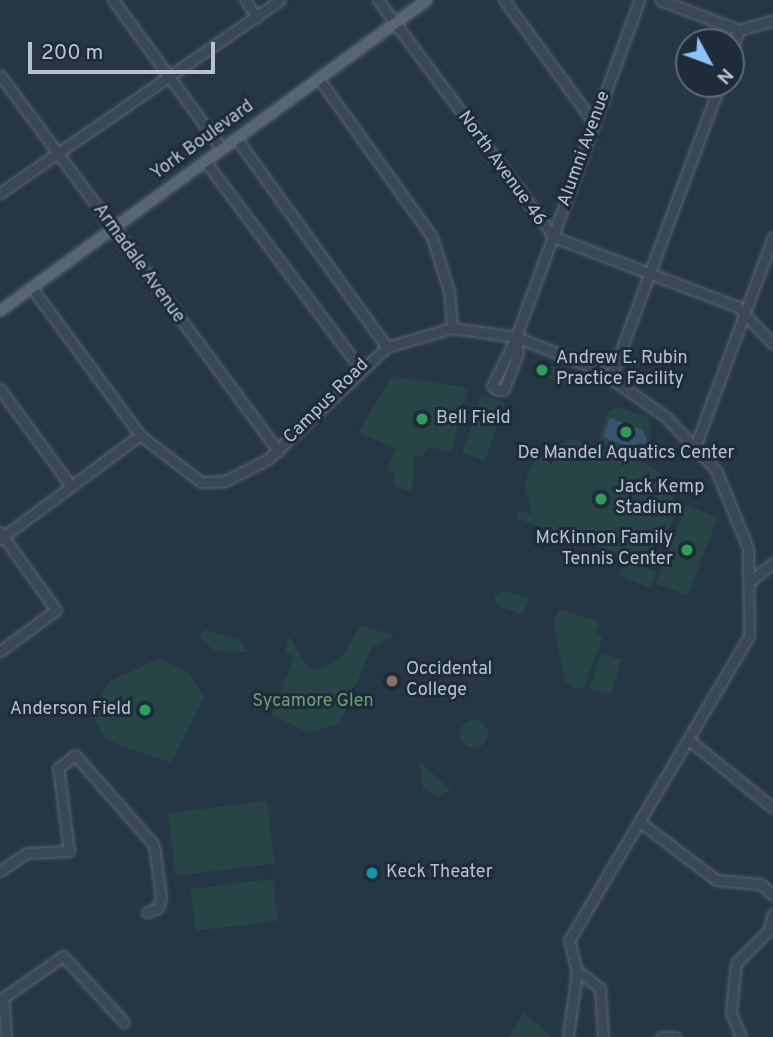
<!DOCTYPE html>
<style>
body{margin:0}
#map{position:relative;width:773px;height:1037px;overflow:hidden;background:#253645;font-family:Overpass,sans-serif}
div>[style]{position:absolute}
.green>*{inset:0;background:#274546;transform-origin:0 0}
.round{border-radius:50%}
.water>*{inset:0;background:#37536d}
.roads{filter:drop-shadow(0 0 2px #586572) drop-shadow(0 0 2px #586572)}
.minor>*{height:9px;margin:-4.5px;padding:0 4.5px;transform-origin:4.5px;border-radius:4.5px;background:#3a4754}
.major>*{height:10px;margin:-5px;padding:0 5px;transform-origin:5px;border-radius:5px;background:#586674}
.dots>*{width:19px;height:19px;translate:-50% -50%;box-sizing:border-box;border:4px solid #1e2c3a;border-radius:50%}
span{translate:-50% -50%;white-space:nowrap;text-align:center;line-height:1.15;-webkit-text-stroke:6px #1e2c3a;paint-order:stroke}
.street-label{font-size:18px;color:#b7c2ce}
.poi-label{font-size:18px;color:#b7c2ce}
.left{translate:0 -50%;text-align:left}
.right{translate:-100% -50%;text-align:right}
.park-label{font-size:18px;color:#6ca073}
.north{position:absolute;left:675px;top:28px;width:70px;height:70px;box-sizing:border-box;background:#1e2c3a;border:2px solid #5b6875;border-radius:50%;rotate:131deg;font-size:19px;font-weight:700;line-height:28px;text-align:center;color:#b7c2ce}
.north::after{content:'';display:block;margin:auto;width:24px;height:32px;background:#8bc3ff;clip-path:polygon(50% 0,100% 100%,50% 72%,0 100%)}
.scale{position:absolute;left:28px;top:42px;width:187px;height:32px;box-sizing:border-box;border:4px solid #b7c2ce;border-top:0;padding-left:9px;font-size:21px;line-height:24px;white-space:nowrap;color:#b7c2ce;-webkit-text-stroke:5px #1e2c3a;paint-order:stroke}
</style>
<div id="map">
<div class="green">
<div style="clip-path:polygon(537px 362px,575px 373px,570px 386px,533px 373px)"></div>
<div style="clip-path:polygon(392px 376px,468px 388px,451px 452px,428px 447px,423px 457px,414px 456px,412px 492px,394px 486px,395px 474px,387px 470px,396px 448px,358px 433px)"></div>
<div style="left:482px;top:395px;width:24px;height:61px;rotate:19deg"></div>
<div style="clip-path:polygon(619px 407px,649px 418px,651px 449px,633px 456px,598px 442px,609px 411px)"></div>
<div style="clip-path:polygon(571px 439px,646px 463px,667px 478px,677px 511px,663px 542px,630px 559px,516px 518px,519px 510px,533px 515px,524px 485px,535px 457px)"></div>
<div style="left:686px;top:505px;width:34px;height:84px;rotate:21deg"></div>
<div style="left:625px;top:560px;width:34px;height:17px;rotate:21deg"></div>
<div style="clip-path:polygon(504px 590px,529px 599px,523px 615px,498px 606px,494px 596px)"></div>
<div style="clip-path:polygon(559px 609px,599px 622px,595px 633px,603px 636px,584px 687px,575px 689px,565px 682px,554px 624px)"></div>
<div style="clip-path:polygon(361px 626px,395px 635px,372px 647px,340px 723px,309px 733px,272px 715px,294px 656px,285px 653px,289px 636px,305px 664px,317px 671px,341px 657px)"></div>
<div style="clip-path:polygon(205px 630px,239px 639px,248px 652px,214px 651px,199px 636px)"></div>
<div style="left:601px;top:653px;width:22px;height:37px;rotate:18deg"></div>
<div style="clip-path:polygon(160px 658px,189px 673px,204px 697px,171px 763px,106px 740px,91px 714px,110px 681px)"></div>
<div class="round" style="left:460px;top:720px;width:28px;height:28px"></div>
<div style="clip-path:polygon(419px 761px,451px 790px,439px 797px,423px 789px)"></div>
<div style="left:267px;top:801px;width:63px;height:100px;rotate:83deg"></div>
<div style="left:273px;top:879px;width:42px;height:83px;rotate:83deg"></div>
<div style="clip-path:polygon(524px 1013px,552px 1037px,509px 1037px)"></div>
</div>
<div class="water">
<div style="clip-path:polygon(610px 418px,643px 430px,648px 444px,638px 443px,635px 449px,603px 437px)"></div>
</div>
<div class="roads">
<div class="minor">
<div style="left:113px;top:0;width:185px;rotate:53.8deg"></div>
<div style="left:245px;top:0;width:21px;rotate:55deg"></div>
<div style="left:378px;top:0;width:295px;rotate:53.4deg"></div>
<div style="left:554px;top:237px;width:197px;rotate:20.8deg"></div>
<div style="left:738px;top:307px;width:51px;rotate:46.6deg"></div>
<div style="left:504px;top:0;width:152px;rotate:53.8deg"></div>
<div style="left:660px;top:0;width:85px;rotate:20.8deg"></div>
<div style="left:739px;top:30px;width:35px;rotate:-16deg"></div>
<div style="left:731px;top:53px;width:24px;rotate:-71deg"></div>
<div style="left:0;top:75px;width:468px;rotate:53.5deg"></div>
<div style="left:319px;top:79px;width:194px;rotate:54.4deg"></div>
<div style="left:432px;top:237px;width:57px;rotate:72.5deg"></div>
<div style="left:449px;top:291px;width:37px;rotate:85deg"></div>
<div style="left:236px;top:138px;width:258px;rotate:54.2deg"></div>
<div style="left:205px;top:161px;width:257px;rotate:53.2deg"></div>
<div style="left:0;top:193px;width:340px;rotate:-34.6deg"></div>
<div style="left:32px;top:288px;width:182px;rotate:53.7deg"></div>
<div style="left:140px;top:435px;width:77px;rotate:37.6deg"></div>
<div style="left:201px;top:482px;width:24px;rotate:-2deg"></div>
<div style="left:225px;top:481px;width:48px;rotate:-27.1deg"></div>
<div style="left:268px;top:459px;width:163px;rotate:-43.3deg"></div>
<div style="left:387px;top:347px;width:68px;rotate:-16.3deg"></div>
<div style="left:452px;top:328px;width:65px;rotate:8deg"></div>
<div style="left:516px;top:337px;width:87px;rotate:21.6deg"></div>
<div style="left:597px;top:369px;width:83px;rotate:34.7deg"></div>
<div style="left:665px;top:416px;width:74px;rotate:46.6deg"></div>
<div style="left:716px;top:470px;width:84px;rotate:67.7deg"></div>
<div style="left:748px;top:548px;width:88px;rotate:89.3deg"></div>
<div style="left:749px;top:636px;width:353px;rotate:120.6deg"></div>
<div style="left:569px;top:940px;width:32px;rotate:76deg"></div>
<div style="left:577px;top:971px;width:67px;rotate:97.8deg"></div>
<div style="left:516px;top:337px;width:359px;rotate:-69.9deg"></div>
<div style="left:516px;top:337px;width:16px;rotate:83deg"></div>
<div style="left:518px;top:353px;width:39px;rotate:111deg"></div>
<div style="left:504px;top:389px;width:7px;rotate:172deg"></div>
<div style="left:497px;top:390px;width:6px;rotate:-141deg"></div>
<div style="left:492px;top:386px;width:55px;rotate:-63.9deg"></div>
<div style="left:611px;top:377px;width:313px;rotate:-69.6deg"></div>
<div style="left:0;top:389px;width:120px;rotate:53.8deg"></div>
<div style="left:696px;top:444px;width:221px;rotate:-69.6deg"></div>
<div style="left:0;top:539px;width:174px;rotate:-36.6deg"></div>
<div style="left:753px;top:579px;width:26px;rotate:-39deg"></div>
<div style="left:0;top:651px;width:69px;rotate:-36.2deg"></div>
<div style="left:56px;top:610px;width:96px;rotate:-125.7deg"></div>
<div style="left:690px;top:741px;width:107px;rotate:38.9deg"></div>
<div style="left:640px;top:822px;width:96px;rotate:37.3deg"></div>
<div style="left:716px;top:880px;width:45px;rotate:5.1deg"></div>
<div style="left:761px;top:884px;width:16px;rotate:43deg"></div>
<div style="left:0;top:871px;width:32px;rotate:-34deg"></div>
<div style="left:27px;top:853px;width:42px;rotate:-2.7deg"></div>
<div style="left:69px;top:851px;width:84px;rotate:-97.5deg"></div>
<div style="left:58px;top:768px;width:21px;rotate:-37deg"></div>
<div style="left:75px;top:755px;width:120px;rotate:48.7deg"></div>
<div style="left:154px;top:845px;width:53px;rotate:82.5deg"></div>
<div style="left:161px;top:898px;width:10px;rotate:107deg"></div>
<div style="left:158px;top:908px;width:12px;rotate:160deg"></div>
<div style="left:577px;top:971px;width:29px;rotate:36deg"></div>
<div style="left:600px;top:988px;width:49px;rotate:86.5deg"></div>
<div style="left:6px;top:1037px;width:39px;rotate:-94deg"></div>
<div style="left:3px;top:998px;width:73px;rotate:-35deg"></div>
<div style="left:63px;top:956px;width:90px;rotate:47.3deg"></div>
<div style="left:661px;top:1037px;width:14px"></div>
<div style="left:741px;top:1037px;width:27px;rotate:-112deg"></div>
<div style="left:731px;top:1012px;width:49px;rotate:-84.2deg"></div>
<div style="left:736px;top:963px;width:45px;rotate:-45deg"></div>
<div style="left:768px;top:931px;width:19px;rotate:-74deg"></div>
</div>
<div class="major">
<div style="left:0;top:311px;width:528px;rotate:-36.07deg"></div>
</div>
</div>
<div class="dots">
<div style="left:542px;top:370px;background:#2e9e5b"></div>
<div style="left:422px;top:419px;background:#2e9e5b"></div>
<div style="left:626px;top:432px;background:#2e9e5b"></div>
<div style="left:601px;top:499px;background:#2e9e5b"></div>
<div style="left:687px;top:550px;background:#2e9e5b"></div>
<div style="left:392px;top:681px;background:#8d6e63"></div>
<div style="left:145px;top:710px;background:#2e9e5b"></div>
<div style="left:372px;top:873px;background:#0f9aa8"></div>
</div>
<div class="street-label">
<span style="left:203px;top:141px;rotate:-36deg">York Boulevard</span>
<span style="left:585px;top:149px;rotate:-70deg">Alumni Avenue</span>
<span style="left:501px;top:169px;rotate:54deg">North Avenue 46</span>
<span style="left:138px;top:264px;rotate:54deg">Armadale Avenue</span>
<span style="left:327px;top:402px;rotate:-45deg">Campus Road</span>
</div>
<div class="poi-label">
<span class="left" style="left:556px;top:370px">Andrew E. Rubin<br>Practice Facility</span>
<span class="left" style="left:436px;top:419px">Bell Field</span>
<span style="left:626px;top:454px">De Mandel Aquatics Center</span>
<span class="left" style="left:615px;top:499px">Jack Kemp<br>Stadium</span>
<span class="right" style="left:673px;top:550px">McKinnon Family<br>Tennis Center</span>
<span class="left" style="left:406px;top:681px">Occidental<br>College</span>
<span class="right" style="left:131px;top:710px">Anderson Field</span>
<span class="left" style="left:386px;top:873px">Keck Theater</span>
</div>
<div class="park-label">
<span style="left:313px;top:702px">Sycamore Glen</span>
</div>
<div class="north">N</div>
<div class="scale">200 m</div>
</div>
